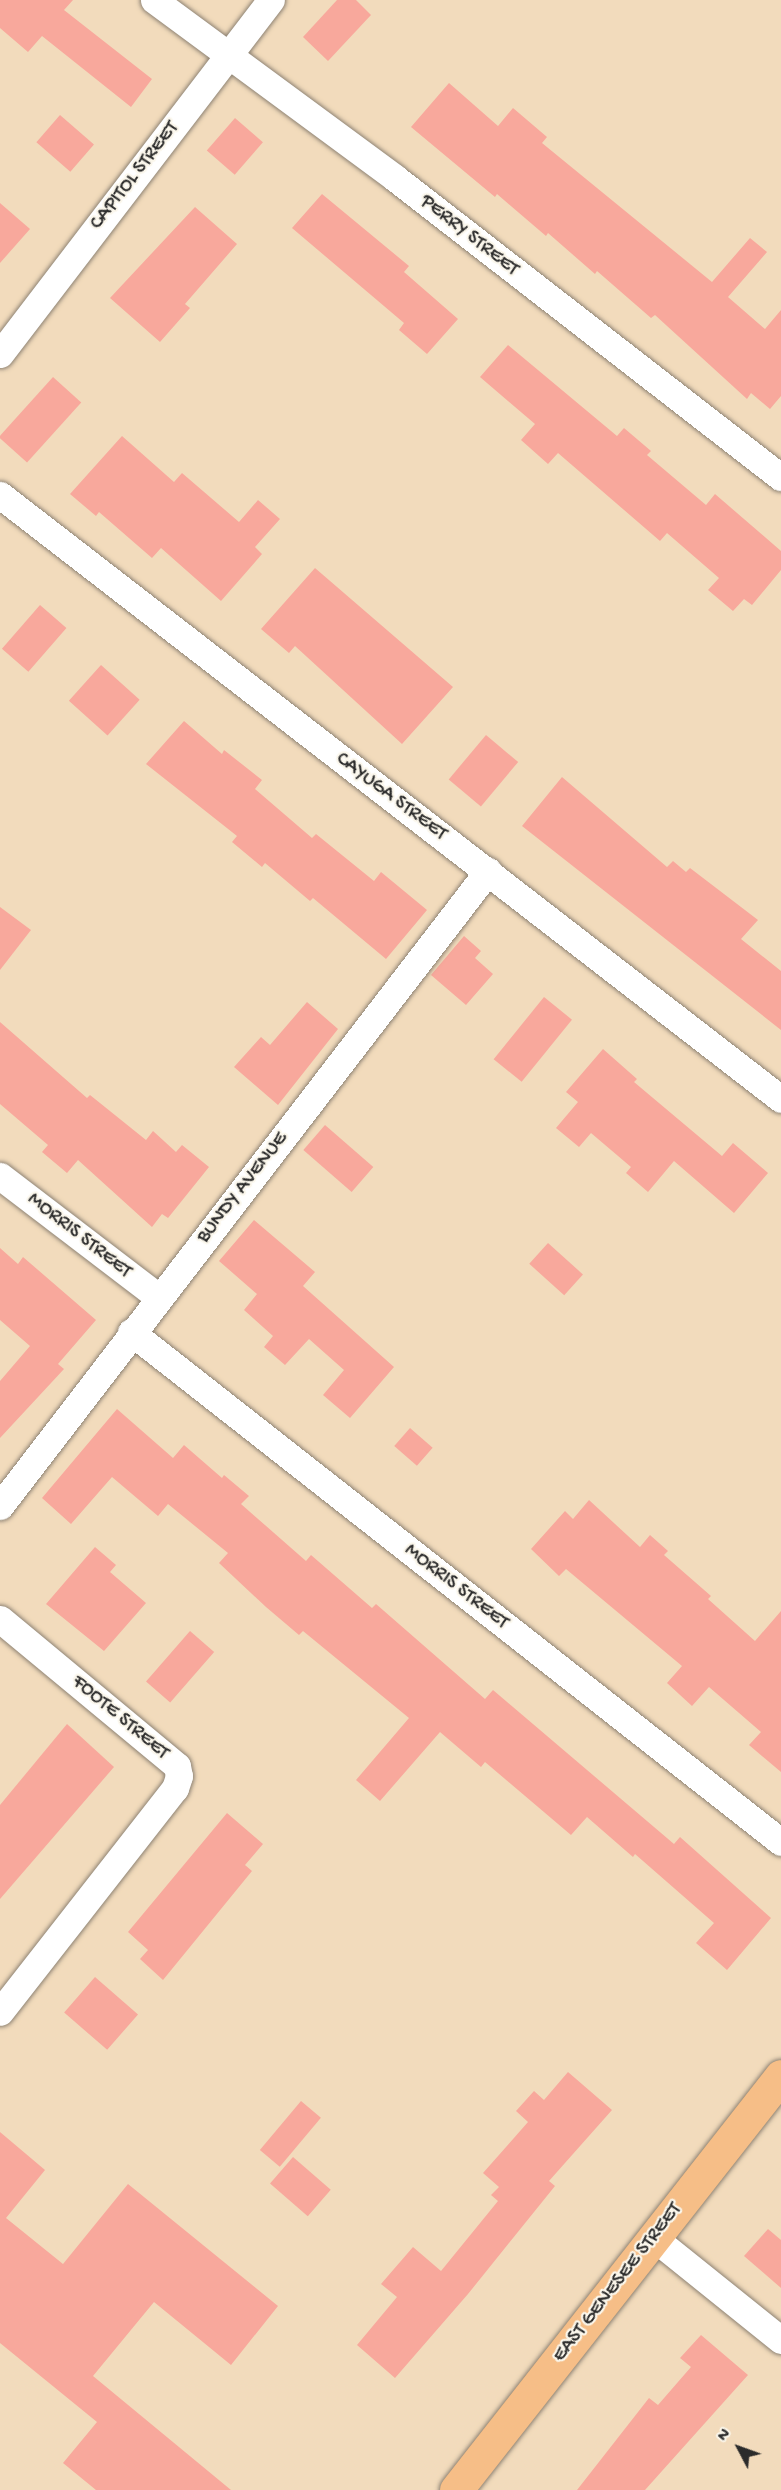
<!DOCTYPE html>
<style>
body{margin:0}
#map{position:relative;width:781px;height:2490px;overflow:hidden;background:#f2dbbc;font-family:"Gochi Hand",sans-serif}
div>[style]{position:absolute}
.building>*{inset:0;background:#f8a89c;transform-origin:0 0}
.roads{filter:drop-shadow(0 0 2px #8e8374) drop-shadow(0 0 2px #8e8374)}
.minor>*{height:27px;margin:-13.5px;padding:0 13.5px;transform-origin:13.5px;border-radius:13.5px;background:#fff}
.trunk>*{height:33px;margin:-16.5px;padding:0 16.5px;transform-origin:16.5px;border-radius:16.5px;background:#f6be87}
span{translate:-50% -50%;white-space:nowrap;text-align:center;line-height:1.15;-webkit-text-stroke:4.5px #fbf7ec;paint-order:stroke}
.street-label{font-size:20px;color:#2b2b2b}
.north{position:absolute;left:709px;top:2418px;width:60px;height:60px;-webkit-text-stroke:4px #fbf7ec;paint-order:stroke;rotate:311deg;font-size:16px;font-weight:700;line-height:24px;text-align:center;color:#2b2b2b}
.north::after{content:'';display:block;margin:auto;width:21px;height:27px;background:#2b2b2b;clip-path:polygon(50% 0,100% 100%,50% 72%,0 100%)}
</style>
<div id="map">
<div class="building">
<div style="clip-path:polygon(0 0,73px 0,64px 10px,152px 79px,131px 107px,42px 36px,28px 52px,0 28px)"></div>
<div style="clip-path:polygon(337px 0,356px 0,371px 15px,328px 61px,303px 37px)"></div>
<div style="clip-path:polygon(449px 83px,498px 126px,513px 108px,547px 137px,542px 143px,712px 282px,750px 238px,767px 252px,728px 297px,765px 329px,781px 310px,781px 396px,770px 409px,751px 393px,747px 399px,655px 315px,651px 318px,597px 271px,595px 274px,548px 233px,546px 236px,497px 194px,495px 197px,411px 127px)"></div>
<div style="left:60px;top:115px;width:45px;height:36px;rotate:41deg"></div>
<div style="left:235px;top:118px;width:37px;height:43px;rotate:41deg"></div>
<div style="clip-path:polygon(322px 194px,409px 266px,404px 272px,458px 319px,427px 354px,399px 330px,404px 323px,292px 228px)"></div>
<div style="clip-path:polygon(0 203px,30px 229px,0 263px)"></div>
<div style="clip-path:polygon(195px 207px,237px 244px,185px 304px,190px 308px,160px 342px,110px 298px)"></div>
<div style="clip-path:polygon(508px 345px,617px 436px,624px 428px,651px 451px,647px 455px,706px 505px,715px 494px,781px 551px,781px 570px,752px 605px,744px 599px,733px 611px,708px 590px,719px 578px,667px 533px,660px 541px,558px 453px,548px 464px,521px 440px,535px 424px,480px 377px)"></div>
<div style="left:53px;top:377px;width:38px;height:81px;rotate:42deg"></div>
<div style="clip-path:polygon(122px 436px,174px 482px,182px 473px,239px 522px,258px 500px,280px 519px,255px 547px,262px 554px,221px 601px,161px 548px,152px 558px,99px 512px,96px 516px,70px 494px)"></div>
<div style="clip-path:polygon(315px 568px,453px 687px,402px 744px,295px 646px,289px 653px,261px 629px)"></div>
<div style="left:40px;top:605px;width:35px;height:58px;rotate:41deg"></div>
<div style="left:101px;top:665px;width:52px;height:48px;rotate:42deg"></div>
<div style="clip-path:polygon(184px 721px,222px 754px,224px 750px,262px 780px,255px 789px,312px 838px,316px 834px,374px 881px,381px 872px,427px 910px,386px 959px,313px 898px,310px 901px,265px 863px,262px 867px,232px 842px,237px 836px,146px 764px)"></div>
<div style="left:486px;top:735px;width:42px;height:58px;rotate:40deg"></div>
<div style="clip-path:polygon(562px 777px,667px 867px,673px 861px,686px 872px,690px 868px,758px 920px,741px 939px,781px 971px,781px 1030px,522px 826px)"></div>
<div style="clip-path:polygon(0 907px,31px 930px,0 970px)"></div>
<div style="clip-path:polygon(464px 936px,481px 951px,475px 958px,493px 974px,466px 1005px,431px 975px)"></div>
<div style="left:544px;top:997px;width:36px;height:80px;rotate:39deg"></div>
<div style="clip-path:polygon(307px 1002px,338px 1029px,278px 1105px,234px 1067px,261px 1037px,270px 1045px)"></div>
<div style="clip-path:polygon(0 1022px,87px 1098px,90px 1095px,146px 1140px,153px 1131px,176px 1152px,182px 1145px,209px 1167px,168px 1218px,162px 1214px,152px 1227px,78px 1160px,67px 1173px,42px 1152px,48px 1145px,0 1104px)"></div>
<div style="clip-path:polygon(603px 1049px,637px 1079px,634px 1082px,722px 1156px,733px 1143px,768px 1173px,734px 1213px,674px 1161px,648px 1192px,626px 1173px,631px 1167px,591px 1133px,579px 1147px,556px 1128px,578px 1102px,566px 1092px)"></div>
<div style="left:325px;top:1125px;width:64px;height:33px;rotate:41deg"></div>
<div style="clip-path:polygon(254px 1220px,315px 1272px,303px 1286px,394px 1367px,350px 1418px,323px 1395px,344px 1370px,309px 1339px,285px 1365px,264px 1347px,273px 1336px,244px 1310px,257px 1294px,219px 1261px)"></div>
<div style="left:548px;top:1243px;width:47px;height:28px;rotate:42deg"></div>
<div style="clip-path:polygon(0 1248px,18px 1264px,23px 1257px,96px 1320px,58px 1364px,64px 1369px,0 1438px,0 1381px,30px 1346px,0 1320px)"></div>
<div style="clip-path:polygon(117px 1409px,173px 1458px,184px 1445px,222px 1478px,224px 1475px,249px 1496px,241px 1504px,306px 1561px,311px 1555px,372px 1608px,376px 1604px,485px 1699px,493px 1690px,674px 1844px,680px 1837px,771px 1918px,727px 1970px,696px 1943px,714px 1923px,635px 1854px,633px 1857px,587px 1817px,571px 1835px,485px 1762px,481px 1767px,440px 1732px,380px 1801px,356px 1780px,409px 1718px,303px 1631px,299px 1635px,266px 1607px,219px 1563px,228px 1553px,168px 1504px,158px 1516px,112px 1477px,71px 1524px,42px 1498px)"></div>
<div style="left:410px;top:1428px;width:30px;height:24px;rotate:41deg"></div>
<div style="clip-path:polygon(589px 1500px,640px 1547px,650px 1535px,668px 1551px,664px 1555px,711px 1596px,708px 1599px,755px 1641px,781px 1611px,781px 1772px,749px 1745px,761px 1732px,709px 1687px,692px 1706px,667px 1683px,682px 1666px,566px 1569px,559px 1576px,531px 1549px,565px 1511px,573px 1519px)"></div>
<div style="clip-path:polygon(95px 1547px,116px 1565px,110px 1572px,146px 1603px,104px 1651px,46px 1604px)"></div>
<div style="left:190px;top:1631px;width:32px;height:67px;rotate:41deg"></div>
<div style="clip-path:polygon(67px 1724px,114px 1767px,0 1899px,0 1805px)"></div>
<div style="clip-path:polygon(227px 1813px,263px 1844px,245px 1865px,252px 1871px,163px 1980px,140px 1959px,148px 1950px,128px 1932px)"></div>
<div style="left:95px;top:1977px;width:57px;height:47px;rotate:41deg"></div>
<div style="clip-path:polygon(568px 2072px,612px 2110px,549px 2181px,555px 2186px,468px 2294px,395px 2378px,357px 2345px,397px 2297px,381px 2284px,413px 2247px,441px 2271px,498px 2201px,491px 2195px,499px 2187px,483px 2173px,528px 2122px,516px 2111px,534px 2091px,544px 2100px)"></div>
<div style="left:301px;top:2101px;width:26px;height:64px;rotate:40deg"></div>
<div style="clip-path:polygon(0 2132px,45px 2170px,6px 2218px,63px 2264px,128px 2184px,278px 2306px,231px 2365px,154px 2302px,93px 2376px,231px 2490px,96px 2490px,63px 2463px,97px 2422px,0 2343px)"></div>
<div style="left:293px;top:2157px;width:50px;height:35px;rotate:41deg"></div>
<div style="clip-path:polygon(768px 2229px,781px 2240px,781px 2288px,744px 2256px)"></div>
<div style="clip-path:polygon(701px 2335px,748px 2375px,645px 2490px,577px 2490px,649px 2398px,658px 2405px,691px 2367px,680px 2358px)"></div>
</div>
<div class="roads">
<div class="minor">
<div style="left:154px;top:0;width:300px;rotate:36.4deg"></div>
<div style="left:395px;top:178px;width:488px;rotate:37.8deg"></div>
<div style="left:0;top:354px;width:446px;rotate:-52.6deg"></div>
<div style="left:0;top:495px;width:987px;rotate:37.72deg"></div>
<div style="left:0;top:1176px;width:199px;rotate:37.4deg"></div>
<div style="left:131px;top:1332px;width:826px;rotate:38.12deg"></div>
<div style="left:0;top:1506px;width:801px;rotate:-52.46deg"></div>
<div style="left:0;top:1619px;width:230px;rotate:39.7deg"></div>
<div style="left:177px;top:1766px;width:10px;rotate:79deg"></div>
<div style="left:179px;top:1776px;width:13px;rotate:108deg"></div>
<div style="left:175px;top:1788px;width:284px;rotate:128deg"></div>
<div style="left:654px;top:2238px;width:163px;rotate:38.8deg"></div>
</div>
<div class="trunk">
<div style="left:456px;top:2490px;width:526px;rotate:-51.87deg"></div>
</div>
</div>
<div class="street-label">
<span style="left:135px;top:176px;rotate:-52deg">CAPITOL STREET</span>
<span style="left:469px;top:236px;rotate:38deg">PERRY STREET</span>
<span style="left:391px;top:797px;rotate:37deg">CAYUGA STREET</span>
<span style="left:243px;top:1188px;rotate:-52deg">BUNDY AVENUE</span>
<span style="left:79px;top:1236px;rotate:38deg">MORRIS STREET</span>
<span style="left:456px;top:1587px;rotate:38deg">MORRIS STREET</span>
<span style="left:120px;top:1718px;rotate:40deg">FOOTE STREET</span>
<span style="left:618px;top:2283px;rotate:-52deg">EAST GENESEE STREET</span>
</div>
<div class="north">N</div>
</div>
